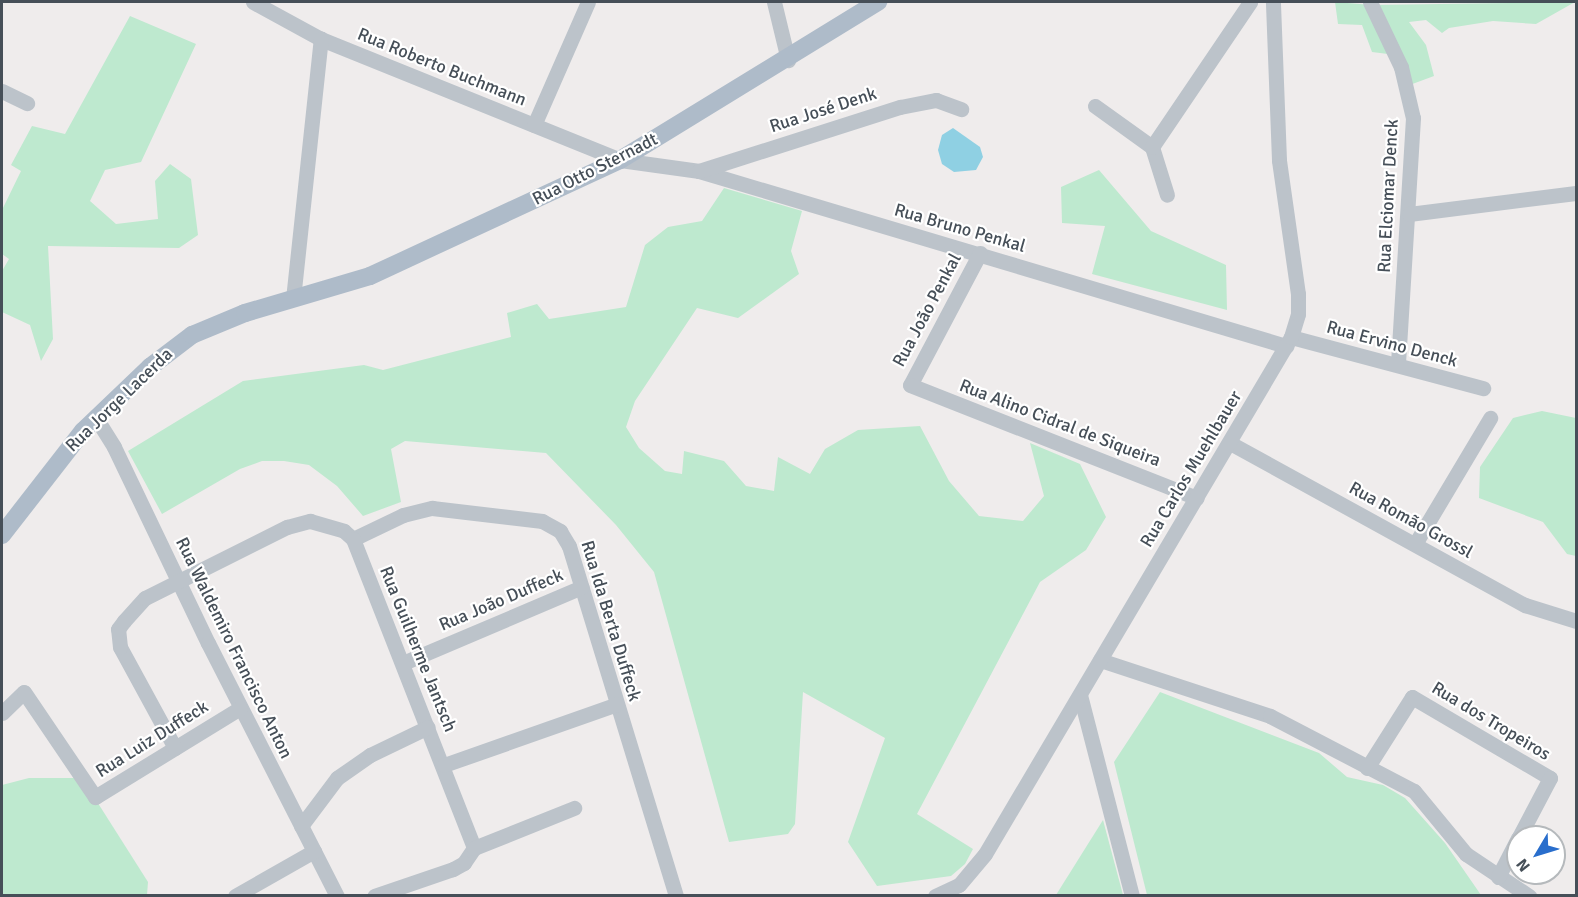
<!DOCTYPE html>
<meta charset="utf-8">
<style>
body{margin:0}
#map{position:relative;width:1578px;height:897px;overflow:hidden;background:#efecec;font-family:Signika,sans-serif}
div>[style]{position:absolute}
.green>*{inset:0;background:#bee9cf}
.water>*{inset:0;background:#8fd0e3}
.minor>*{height:15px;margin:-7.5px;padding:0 7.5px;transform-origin:7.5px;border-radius:7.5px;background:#bcc3ca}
.major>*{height:18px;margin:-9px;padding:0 9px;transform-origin:9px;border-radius:9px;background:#aebbc9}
span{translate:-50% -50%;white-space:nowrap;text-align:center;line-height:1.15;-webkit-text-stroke:4.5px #fff;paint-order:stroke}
.street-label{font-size:18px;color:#464f58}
.frame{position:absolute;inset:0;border:3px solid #464f58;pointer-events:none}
.north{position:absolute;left:1506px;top:825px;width:60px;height:60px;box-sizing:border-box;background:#fff;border:2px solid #b5b9bc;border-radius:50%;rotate:232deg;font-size:16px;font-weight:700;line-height:24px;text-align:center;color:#464f58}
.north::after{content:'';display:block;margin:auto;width:21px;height:27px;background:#296ecc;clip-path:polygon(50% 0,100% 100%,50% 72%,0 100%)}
</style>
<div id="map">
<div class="green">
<div style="clip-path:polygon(1335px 2px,1372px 5px,1575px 2px,1536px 24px,1493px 21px,1449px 28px,1442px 33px,1426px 20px,1409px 22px,1426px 45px,1434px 76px,1407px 86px,1396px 55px,1372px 52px,1362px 25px,1338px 24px)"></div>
<div style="clip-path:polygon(130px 16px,196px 44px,141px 162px,105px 170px,90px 201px,116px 224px,158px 219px,155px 181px,170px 164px,191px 179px,198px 235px,179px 248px,48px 246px,53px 339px,41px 361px,30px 325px,2px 312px,2px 271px,9px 259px,2px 254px,2px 210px,21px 171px,11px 165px,32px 126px,65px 134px)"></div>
<div style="clip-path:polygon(1099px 170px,1151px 231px,1226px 265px,1227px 310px,1092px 274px,1105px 226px,1062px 223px,1061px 187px)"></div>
<div style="clip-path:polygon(724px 188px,802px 211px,791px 251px,799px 274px,738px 318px,697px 308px,635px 401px,626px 427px,639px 448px,665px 471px,682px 474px,684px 451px,724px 461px,746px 486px,774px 491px,778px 457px,810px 474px,825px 449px,858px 430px,920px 426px,949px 481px,979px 516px,1023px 521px,1044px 496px,1030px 443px,1080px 464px,1106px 517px,1086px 550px,1040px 582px,917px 814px,973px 849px,965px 864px,951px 876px,877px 886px,848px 842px,885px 738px,803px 692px,795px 824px,788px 834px,729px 842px,654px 572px,616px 525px,546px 453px,405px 441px,391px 449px,401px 502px,363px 516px,337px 486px,309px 465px,284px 461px,262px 461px,240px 469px,162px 514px,128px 451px,243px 381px,364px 365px,383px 370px,511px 337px,507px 313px,537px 304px,549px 319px,626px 307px,645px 245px,668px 227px,702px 221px)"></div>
<div style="clip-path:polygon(1542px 411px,1576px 418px,1576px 556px,1567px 554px,1543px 522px,1479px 498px,1480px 467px,1513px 418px)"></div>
<div style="clip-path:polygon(1160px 692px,1319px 753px,1347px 777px,1383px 785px,1405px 798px,1445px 843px,1481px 895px,1147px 895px,1114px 762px)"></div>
<div style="clip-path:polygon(29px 778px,82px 778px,148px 882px,147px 895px,2px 895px,2px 785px)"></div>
<div style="clip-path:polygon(1103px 820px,1123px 895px,1056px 895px)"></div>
</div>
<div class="water">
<div style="clip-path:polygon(953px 128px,980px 147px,983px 157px,976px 170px,954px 172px,942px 164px,938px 150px,942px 135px)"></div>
</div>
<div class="minor">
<div style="left:253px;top:2px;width:77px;rotate:28.6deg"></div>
<div style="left:321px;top:39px;width:323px;rotate:22deg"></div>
<div style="left:620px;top:160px;width:80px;rotate:7.9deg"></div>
<div style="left:699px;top:171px;width:613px;rotate:16.6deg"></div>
<div style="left:774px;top:2px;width:60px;rotate:76.4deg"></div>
<div style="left:1370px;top:2px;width:72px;rotate:64.5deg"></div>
<div style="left:1401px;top:67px;width:52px;rotate:76.8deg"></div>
<div style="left:1413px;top:118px;width:247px;rotate:93.5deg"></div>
<div style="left:2px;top:91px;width:28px;rotate:26deg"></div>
<div style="left:1095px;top:106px;width:70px;rotate:35.7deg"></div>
<div style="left:1152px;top:147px;width:50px;rotate:72.6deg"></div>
<div style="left:534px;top:125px;width:134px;rotate:-66.3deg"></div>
<div style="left:1152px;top:147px;width:175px;rotate:-55.9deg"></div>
<div style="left:699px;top:171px;width:211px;rotate:-17.7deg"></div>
<div style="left:900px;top:107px;width:37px;rotate:-11deg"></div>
<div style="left:936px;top:100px;width:27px;rotate:20deg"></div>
<div style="left:1409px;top:214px;width:168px;rotate:-7.2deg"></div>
<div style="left:980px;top:253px;width:149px;rotate:117.9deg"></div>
<div style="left:910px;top:385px;width:308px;rotate:21.5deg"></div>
<div style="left:293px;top:299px;width:262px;rotate:-83.9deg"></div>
<div style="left:1291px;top:337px;width:199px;rotate:14.9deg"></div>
<div style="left:96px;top:418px;width:34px;rotate:58deg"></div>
<div style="left:114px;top:447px;width:217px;rotate:64.4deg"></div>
<div style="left:208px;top:643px;width:284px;rotate:63deg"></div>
<div style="left:1230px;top:443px;width:337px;rotate:28.8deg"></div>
<div style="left:1525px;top:605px;width:53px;rotate:17.4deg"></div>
<div style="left:353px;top:539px;width:55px;rotate:-25.6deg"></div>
<div style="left:403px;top:515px;width:30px;rotate:-14deg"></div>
<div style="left:432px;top:508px;width:111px;rotate:6.7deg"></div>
<div style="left:542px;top:521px;width:21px;rotate:29deg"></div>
<div style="left:560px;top:531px;width:17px;rotate:59deg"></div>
<div style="left:569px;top:546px;width:366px;rotate:73deg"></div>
<div style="left:1415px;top:544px;width:147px;rotate:-59.2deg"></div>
<div style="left:1100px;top:660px;width:179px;rotate:18.2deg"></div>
<div style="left:1270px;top:716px;width:162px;rotate:27.5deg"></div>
<div style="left:1414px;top:791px;width:82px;rotate:50.5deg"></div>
<div style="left:1466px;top:854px;width:76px;rotate:33.7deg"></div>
<div style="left:403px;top:663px;width:194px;rotate:-23deg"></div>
<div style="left:1080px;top:695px;width:208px;rotate:75.5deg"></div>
<div style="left:2px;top:713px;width:30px;rotate:-44deg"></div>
<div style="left:24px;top:692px;width:127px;rotate:55.9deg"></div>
<div style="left:95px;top:797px;width:170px;rotate:-31.5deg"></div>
<div style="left:175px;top:748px;width:115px;rotate:-118.6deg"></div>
<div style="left:120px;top:647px;width:18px;rotate:-96deg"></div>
<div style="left:118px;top:629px;width:10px;rotate:-53deg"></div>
<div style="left:124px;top:621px;width:31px;rotate:-48deg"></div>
<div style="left:145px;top:598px;width:159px;rotate:-26.6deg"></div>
<div style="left:287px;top:527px;width:24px;rotate:-15deg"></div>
<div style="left:310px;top:521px;width:35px;rotate:16deg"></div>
<div style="left:344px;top:531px;width:12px;rotate:42deg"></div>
<div style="left:353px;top:539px;width:332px;rotate:68.6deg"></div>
<div style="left:474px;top:848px;width:18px;rotate:124deg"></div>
<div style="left:464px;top:863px;width:13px;rotate:151deg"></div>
<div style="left:453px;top:869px;width:83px;rotate:161.1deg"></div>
<div style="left:444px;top:765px;width:183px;rotate:-19.4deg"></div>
<div style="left:1367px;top:768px;width:84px;rotate:-57.6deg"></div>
<div style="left:1412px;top:697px;width:160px;rotate:30.4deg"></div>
<div style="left:1550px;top:778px;width:67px;rotate:117.7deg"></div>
<div style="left:301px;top:826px;width:60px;rotate:-53.1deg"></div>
<div style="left:337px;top:778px;width:40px;rotate:-34.9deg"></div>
<div style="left:370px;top:755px;width:64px;rotate:-25.8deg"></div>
<div style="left:474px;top:848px;width:108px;rotate:-21.8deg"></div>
<div style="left:1498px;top:877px;width:44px;rotate:-62.9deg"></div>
<div style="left:235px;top:896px;width:91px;rotate:-29.7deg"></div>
<div style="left:935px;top:896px;width:26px;rotate:-25deg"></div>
<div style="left:959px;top:885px;width:40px;rotate:-50deg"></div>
<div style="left:985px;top:854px;width:601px;rotate:-59.38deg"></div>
<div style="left:1291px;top:337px;width:24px;rotate:-73deg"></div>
<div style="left:1298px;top:314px;width:20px;rotate:-90deg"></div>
<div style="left:1298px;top:294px;width:135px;rotate:-98.1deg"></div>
<div style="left:1279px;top:160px;width:158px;rotate:-92.2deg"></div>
</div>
<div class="major">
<div style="left:2px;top:535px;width:132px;rotate:-52.1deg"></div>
<div style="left:83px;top:431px;width:93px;rotate:-43.7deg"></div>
<div style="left:150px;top:367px;width:53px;rotate:-37.3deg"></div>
<div style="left:192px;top:335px;width:57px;rotate:-22.5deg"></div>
<div style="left:245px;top:313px;width:130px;rotate:-16.5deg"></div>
<div style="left:370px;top:276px;width:276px;rotate:-24.9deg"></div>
<div style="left:620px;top:160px;width:303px;rotate:-31.5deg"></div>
</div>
<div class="street-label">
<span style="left:442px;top:67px;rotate:22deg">Rua Roberto Buchmann</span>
<span style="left:823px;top:110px;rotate:-18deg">Rua José Denk</span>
<span style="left:595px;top:169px;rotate:-27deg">Rua Otto Sternadt</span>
<span style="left:1388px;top:196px;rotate:-87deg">Rua Elciomar Denck</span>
<span style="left:960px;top:228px;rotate:16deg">Rua Bruno Penkal</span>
<span style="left:927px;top:310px;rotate:-62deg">Rua João Penkal</span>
<span style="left:1392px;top:344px;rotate:15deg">Rua Ervino Denck</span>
<span style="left:119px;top:400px;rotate:-44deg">Rua Jorge Lacerda</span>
<span style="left:1060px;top:423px;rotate:21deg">Rua Alino Cidral de Siqueira</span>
<span style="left:1191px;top:469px;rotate:-59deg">Rua Carlos Muehlbauer</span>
<span style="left:1411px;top:520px;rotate:29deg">Rua Romão Grossl</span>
<span style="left:501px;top:600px;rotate:-23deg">Rua João Duffeck</span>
<span style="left:611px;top:621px;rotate:73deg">Rua Ida Berta Duffeck</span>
<span style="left:234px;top:648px;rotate:64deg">Rua Waldemiro Francisco Anton</span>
<span style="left:418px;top:649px;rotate:68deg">Rua Guilherme Jantsch</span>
<span style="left:1491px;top:721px;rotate:31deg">Rua dos Tropeiros</span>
<span style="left:152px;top:739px;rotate:-32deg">Rua Luiz Duffeck</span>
</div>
<div class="frame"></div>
<div class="north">N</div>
</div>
